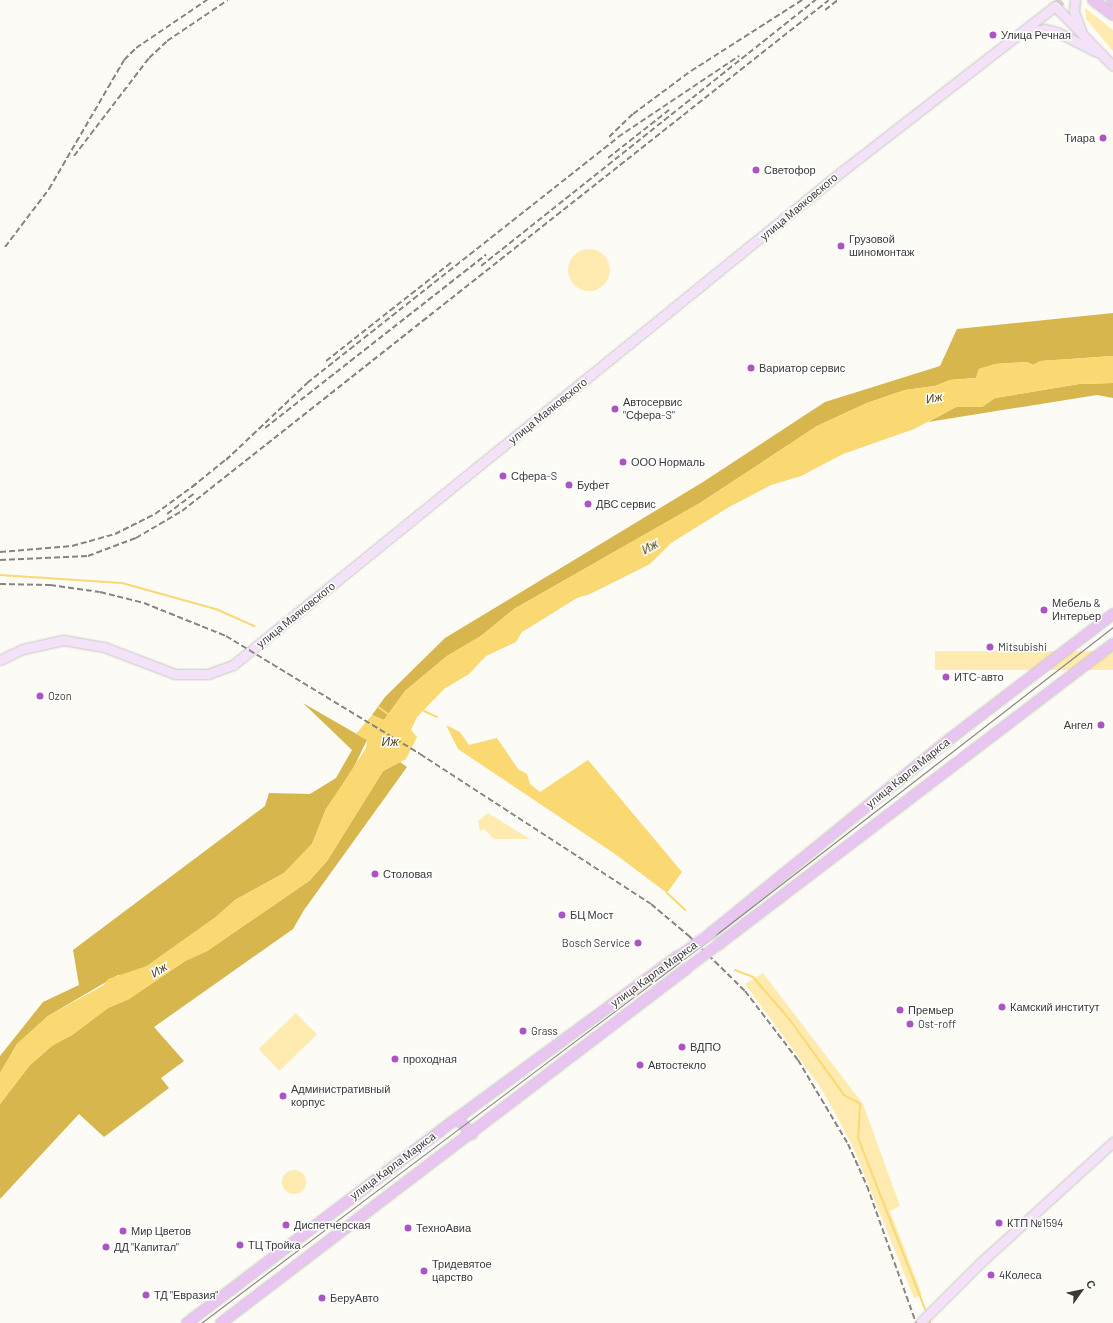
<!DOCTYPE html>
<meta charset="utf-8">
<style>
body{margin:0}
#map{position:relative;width:1113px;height:1323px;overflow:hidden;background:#fcfbf6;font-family:Barlow,sans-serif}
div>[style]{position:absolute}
.green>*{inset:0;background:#ffebaf;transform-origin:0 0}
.round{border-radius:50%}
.forest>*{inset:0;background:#d7b64e}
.water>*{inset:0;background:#fad872}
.stream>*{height:2px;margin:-1px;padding:0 1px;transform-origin:1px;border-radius:1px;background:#fad872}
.secondary-tunnel>*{height:9px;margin-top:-4.5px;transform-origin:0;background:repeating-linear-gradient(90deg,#d5d4d0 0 9px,transparent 0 13.5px)}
.roads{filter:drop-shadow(0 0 1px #c8c6c2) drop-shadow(0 0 1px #c8c6c2)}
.secondary>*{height:9px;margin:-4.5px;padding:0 4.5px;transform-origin:4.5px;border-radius:4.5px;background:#f4e2f9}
.primary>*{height:10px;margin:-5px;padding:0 5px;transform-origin:5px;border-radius:5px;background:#e9c5f2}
.tram>*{height:1px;margin:-0.5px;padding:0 0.5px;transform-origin:0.5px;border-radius:0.5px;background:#858481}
.rail>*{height:2px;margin-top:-1px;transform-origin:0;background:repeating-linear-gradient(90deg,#858481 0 6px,transparent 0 9px)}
.bridges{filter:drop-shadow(0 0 1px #d8d7d7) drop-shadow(0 0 1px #d8d7d7)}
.primary-bridge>*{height:10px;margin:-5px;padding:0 5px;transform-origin:5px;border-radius:5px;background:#e9c5f2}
.dots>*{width:11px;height:11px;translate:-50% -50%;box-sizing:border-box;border:2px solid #fff;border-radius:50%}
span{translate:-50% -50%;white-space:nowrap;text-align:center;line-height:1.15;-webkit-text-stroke:3px #fff;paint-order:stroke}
.poi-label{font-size:11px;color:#3a3938}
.left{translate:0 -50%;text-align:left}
.right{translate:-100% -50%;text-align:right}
.street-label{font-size:11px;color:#3a3938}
.water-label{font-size:12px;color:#4f4216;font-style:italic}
.north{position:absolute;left:1061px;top:1271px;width:40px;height:40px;-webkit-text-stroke:3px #fff;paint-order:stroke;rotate:57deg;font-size:11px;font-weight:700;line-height:16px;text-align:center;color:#3a3938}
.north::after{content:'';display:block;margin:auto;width:14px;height:18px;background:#3a3938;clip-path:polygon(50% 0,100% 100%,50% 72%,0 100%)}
</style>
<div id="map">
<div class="green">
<div style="clip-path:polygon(1085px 8px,1113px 30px,1113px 51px,1086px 19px)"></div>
<div class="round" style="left:568px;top:249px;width:42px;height:42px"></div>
<div style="left:1113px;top:651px;width:19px;height:178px;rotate:90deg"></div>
<div style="clip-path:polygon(488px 813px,530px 839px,494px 839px,484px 829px,480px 831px,478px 821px)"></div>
<div style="clip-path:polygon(763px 973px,863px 1104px,900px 1206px,890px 1211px,922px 1295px,914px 1298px,854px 1149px,836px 1115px,819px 1085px,745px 984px)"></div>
<div style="left:296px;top:1013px;width:30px;height:52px;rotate:46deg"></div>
<div class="round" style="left:282px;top:1170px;width:24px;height:24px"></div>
</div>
<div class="forest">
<div style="clip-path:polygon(1113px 313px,1113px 356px,1041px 361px,1033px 365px,1027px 362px,995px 364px,979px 369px,976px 378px,950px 380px,935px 386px,905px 390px,867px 403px,817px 426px,700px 503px,514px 609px,481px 636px,447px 656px,405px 691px,384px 720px,372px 715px,385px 697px,445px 638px,703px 482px,825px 402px,940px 366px,957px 329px)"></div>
<div style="clip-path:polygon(1113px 383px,1113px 398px,1097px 395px,928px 422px,956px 407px,982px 407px,995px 398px,1079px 384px)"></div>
<div style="clip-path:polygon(303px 703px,367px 740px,351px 773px,326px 809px,312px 844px,284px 873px,235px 900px,216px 917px,147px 966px,127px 975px,118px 975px,48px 1016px,17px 1044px,0 1073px,0 1056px,43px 1002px,79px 985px,73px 950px,265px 806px,269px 793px,310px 794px,336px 778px,352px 750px)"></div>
<div style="clip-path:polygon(400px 762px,407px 767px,304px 910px,293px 929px,154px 1027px,184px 1061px,161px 1078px,169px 1088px,104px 1137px,79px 1114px,0 1199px,0 1104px,30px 1065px,53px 1045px,72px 1035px,108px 1008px,129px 999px,185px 961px,207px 951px,309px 881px,327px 861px,383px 771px)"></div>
</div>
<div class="water">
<div style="clip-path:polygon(1113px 356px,1113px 383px,1079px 384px,995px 398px,982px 407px,956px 407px,914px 429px,843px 454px,801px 476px,771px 485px,729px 507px,671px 543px,650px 564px,590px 594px,577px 598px,522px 632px,516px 642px,486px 656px,469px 674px,444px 689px,417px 717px,411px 730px,417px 737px,406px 759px,383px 771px,327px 861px,309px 881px,207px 951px,185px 961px,129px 999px,108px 1008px,72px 1035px,53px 1045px,30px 1065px,0 1104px,0 1073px,17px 1044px,48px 1016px,104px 985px,108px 979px,147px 966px,216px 917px,235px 900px,284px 873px,312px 844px,326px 809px,366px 748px,367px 740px,356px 734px,372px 715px,384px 720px,405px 691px,447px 656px,481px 636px,514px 609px,700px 503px,817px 426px,867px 403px,905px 390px,935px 386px,950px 380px,976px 378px,979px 369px,995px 364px,1027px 362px,1033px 365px,1040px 361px)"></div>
<div style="clip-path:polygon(446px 725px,460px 732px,469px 745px,497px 738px,518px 769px,527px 774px,530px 784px,540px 792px,588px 760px,682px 872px,667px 893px,615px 854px,458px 749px)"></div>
</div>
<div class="stream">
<div style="left:0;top:575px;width:122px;rotate:3.8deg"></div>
<div style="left:122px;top:583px;width:98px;rotate:15.5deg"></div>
<div style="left:216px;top:609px;width:42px;rotate:24.1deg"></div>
<div style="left:378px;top:707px;width:12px;rotate:35deg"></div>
<div style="left:424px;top:711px;width:14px;rotate:25deg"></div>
<div style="left:667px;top:893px;width:25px;rotate:43deg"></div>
<div style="left:735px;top:970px;width:19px;rotate:21deg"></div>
<div style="left:753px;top:977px;width:57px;rotate:49.3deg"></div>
<div style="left:790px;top:1020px;width:92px;rotate:54.2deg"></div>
<div style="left:844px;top:1095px;width:18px;rotate:29deg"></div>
<div style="left:860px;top:1104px;width:34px;rotate:93deg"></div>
<div style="left:858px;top:1138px;width:184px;rotate:68.6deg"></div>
<div style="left:930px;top:1321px;width:2px;rotate:90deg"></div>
</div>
<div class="secondary-tunnel">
<div style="left:1055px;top:6px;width:9px;rotate:-41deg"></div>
</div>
<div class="roads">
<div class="secondary">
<div style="left:1075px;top:0;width:12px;rotate:95deg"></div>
<div style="left:1074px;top:12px;width:19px;rotate:69deg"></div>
<div style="left:1022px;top:32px;width:23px;rotate:-7deg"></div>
<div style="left:1045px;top:29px;width:12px;rotate:14deg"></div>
<div style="left:1057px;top:32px;width:45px;rotate:26.6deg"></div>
<div style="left:0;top:660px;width:25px;rotate:-26deg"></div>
<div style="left:23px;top:649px;width:41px;rotate:-12.7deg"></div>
<div style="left:63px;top:640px;width:42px;rotate:9.7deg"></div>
<div style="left:104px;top:647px;width:76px;rotate:20.8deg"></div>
<div style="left:175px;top:674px;width:33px"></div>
<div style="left:208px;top:674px;width:27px;rotate:-20deg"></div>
<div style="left:233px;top:665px;width:783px;rotate:-39.04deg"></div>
<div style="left:841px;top:172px;width:271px;rotate:-37.8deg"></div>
<div style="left:1055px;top:6px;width:83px;rotate:46deg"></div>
<div style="left:920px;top:1323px;width:85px;rotate:-45deg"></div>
<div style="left:980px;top:1263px;width:180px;rotate:-42.3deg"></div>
</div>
<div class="primary">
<div style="left:1093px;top:0;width:25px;rotate:37deg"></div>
<div style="left:1112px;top:0;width:1px;rotate:45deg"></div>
<div style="left:711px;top:933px;width:309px;rotate:-39.1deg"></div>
<div style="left:951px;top:738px;width:204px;rotate:-37.4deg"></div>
<div style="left:719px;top:944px;width:495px;rotate:-37.3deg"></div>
<div style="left:457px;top:1118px;width:22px;rotate:47deg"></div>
<div style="left:187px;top:1323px;width:333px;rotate:-37.2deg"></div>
<div style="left:452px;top:1122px;width:279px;rotate:-36.3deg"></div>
<div style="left:221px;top:1323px;width:584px;rotate:-37.28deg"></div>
</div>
</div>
<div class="tram">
<div style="left:201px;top:1323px;width:641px;rotate:-37.01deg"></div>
<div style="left:713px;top:937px;width:506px;rotate:-37.78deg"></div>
</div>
<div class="rail">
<div style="left:825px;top:10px;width:16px;rotate:-38deg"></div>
<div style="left:609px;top:137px;width:33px;rotate:-44deg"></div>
<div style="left:633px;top:114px;width:72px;rotate:-36.6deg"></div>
<div style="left:691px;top:71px;width:132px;rotate:-32.6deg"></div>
<div style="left:74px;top:156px;width:123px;rotate:-52.6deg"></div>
<div style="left:149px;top:58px;width:25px;rotate:-43deg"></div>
<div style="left:167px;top:41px;width:73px;rotate:-33.9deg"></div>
<div style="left:608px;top:158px;width:78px;rotate:-38.2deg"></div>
<div style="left:5px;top:247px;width:73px;rotate:-52.8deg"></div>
<div style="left:49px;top:189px;width:149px;rotate:-59.8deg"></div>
<div style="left:124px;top:60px;width:17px;rotate:-45deg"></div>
<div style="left:136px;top:48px;width:86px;rotate:-34.1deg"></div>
<div style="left:481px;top:266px;width:428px;rotate:-38.5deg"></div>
<div style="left:326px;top:361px;width:160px;rotate:-38.2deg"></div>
<div style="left:265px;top:428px;width:281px;rotate:-38.1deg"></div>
<div style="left:226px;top:460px;width:112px;rotate:-43.5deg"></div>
<div style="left:307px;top:383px;width:397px;rotate:-38.3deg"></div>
<div style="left:618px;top:137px;width:146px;rotate:-33.8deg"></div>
<div style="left:192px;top:487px;width:48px;rotate:-39deg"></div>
<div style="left:167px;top:514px;width:34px;rotate:-37deg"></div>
<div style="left:0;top:552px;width:72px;rotate:-4.8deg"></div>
<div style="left:72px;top:546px;width:45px;rotate:-15.6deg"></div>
<div style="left:115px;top:534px;width:45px;rotate:-26.6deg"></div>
<div style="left:155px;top:514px;width:51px;rotate:-36.2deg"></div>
<div style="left:0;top:560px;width:88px;rotate:-2.6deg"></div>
<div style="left:88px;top:556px;width:51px;rotate:-20.6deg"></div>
<div style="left:136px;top:538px;width:53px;rotate:-30.4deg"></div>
<div style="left:182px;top:511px;width:824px;rotate:-38.3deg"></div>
<div style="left:0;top:584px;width:50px;rotate:1.1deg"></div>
<div style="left:50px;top:585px;width:50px;rotate:8deg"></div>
<div style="left:100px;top:592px;width:45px;rotate:14deg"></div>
<div style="left:144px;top:603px;width:88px;rotate:21.9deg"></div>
<div style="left:226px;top:636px;width:227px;rotate:31.3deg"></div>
<div style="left:420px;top:754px;width:275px;rotate:33deg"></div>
<div style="left:651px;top:904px;width:50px;rotate:40.1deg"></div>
<div style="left:689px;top:936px;width:78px;rotate:44.5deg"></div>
<div style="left:745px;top:991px;width:87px;rotate:52.5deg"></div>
<div style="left:798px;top:1060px;width:98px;rotate:59.2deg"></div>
<div style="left:848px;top:1144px;width:46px;rotate:65.7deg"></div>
<div style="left:867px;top:1186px;width:145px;rotate:70.3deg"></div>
</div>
<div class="bridges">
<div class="primary-bridge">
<div style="left:677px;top:957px;width:42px;rotate:-35.2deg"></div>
<div style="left:686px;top:969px;width:41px;rotate:-37.1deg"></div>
</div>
</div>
<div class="dots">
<div style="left:993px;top:35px;background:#ac55c2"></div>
<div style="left:1103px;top:138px;background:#ac55c2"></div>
<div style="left:756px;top:170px;background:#ac55c2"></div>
<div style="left:841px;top:246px;background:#ac55c2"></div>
<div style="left:751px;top:368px;background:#ac55c2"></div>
<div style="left:615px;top:409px;background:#ac55c2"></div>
<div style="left:623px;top:462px;background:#ac55c2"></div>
<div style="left:503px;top:476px;background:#ac55c2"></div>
<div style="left:569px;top:485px;background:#ac55c2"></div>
<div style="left:588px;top:504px;background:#ac55c2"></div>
<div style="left:1044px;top:610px;background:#ac55c2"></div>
<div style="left:990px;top:647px;background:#ac55c2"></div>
<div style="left:946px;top:677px;background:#ac55c2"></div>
<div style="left:40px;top:696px;background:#ac55c2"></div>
<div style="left:1101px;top:725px;background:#ac55c2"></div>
<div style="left:375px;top:874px;background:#ac55c2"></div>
<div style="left:562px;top:915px;background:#ac55c2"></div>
<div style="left:638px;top:943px;background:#ac55c2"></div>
<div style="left:1002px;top:1007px;background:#ac55c2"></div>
<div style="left:900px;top:1010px;background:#ac55c2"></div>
<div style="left:910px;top:1024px;background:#ac55c2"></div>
<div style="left:523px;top:1031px;background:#ac55c2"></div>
<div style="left:682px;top:1047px;background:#ac55c2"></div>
<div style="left:395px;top:1059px;background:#ac55c2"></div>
<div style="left:640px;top:1065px;background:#ac55c2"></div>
<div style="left:283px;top:1096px;background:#ac55c2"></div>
<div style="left:999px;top:1223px;background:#ac55c2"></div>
<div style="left:286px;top:1225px;background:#ac55c2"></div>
<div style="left:408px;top:1228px;background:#ac55c2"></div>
<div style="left:123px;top:1231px;background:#ac55c2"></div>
<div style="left:240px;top:1245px;background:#ac55c2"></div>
<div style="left:106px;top:1247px;background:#ac55c2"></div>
<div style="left:424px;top:1271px;background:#ac55c2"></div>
<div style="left:991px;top:1275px;background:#ac55c2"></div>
<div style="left:146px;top:1295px;background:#ac55c2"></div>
<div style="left:322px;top:1298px;background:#ac55c2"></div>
</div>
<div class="poi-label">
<span class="left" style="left:1001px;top:35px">Улица Речная</span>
<span class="right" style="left:1095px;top:138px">Тиара</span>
<span class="left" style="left:764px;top:170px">Светофор</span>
<span class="left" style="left:849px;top:246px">Грузовой<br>шиномонтаж</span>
<span class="left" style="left:759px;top:368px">Вариатор сервис</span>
<span class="left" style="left:623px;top:409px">Автосервис<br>"Сфера-S"</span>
<span class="left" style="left:631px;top:462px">ООО Нормаль</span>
<span class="left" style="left:511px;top:476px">Сфера-S</span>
<span class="left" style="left:577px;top:485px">Буфет</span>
<span class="left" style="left:596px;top:504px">ДВС сервис</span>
<span class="left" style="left:1052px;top:610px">Мебель &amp;<br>Интерьер</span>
<span class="left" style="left:998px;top:647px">Mitsubishi</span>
<span class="left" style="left:954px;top:677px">ИТС-авто</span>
<span class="left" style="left:48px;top:696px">Ozon</span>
<span class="right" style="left:1093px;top:725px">Ангел</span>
<span class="left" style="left:383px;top:874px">Столовая</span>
<span class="left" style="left:570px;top:915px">БЦ Мост</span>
<span class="right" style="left:630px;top:943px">Bosch Service</span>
<span class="left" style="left:1010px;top:1007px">Камский институт</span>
<span class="left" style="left:908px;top:1010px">Премьер</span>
<span class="left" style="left:918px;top:1024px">Ost-roff</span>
<span class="left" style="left:531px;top:1031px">Grass</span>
<span class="left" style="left:690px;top:1047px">ВДПО</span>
<span class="left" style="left:403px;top:1059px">проходная</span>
<span class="left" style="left:648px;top:1065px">Автостекло</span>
<span class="left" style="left:291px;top:1096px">Административный<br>корпус</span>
<span class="left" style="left:1007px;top:1223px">КТП №1594</span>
<span class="left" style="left:294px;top:1225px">Диспетчерская</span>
<span class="left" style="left:416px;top:1228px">ТехноАвиа</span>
<span class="left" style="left:131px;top:1231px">Мир Цветов</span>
<span class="left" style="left:248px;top:1245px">ТЦ Тройка</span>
<span class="left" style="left:114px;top:1247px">ДД "Капитал"</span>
<span class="left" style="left:432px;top:1271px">Тридевятое<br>царство</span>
<span class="left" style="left:999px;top:1275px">4Колеса</span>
<span class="left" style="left:154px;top:1295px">ТД "Евразия"</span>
<span class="left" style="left:330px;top:1298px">БеруАвто</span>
</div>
<div class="street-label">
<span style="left:799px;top:207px;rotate:-40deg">улица Маяковского</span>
<span style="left:548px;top:411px;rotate:-39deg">улица Маяковского</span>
<span style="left:296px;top:615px;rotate:-39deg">улица Маяковского</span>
<span style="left:908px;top:773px;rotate:-39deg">улица Карла Маркса</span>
<span style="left:654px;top:974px;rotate:-36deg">улица Карла Маркса</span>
<span style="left:393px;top:1166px;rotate:-37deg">улица Карла Маркса</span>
</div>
<div class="water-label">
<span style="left:934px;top:398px;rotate:-10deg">Иж</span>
<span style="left:650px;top:547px;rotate:-29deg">Иж</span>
<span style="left:390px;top:742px">Иж</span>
<span style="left:159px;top:970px;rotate:-32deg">Иж</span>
</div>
<div class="north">С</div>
</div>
